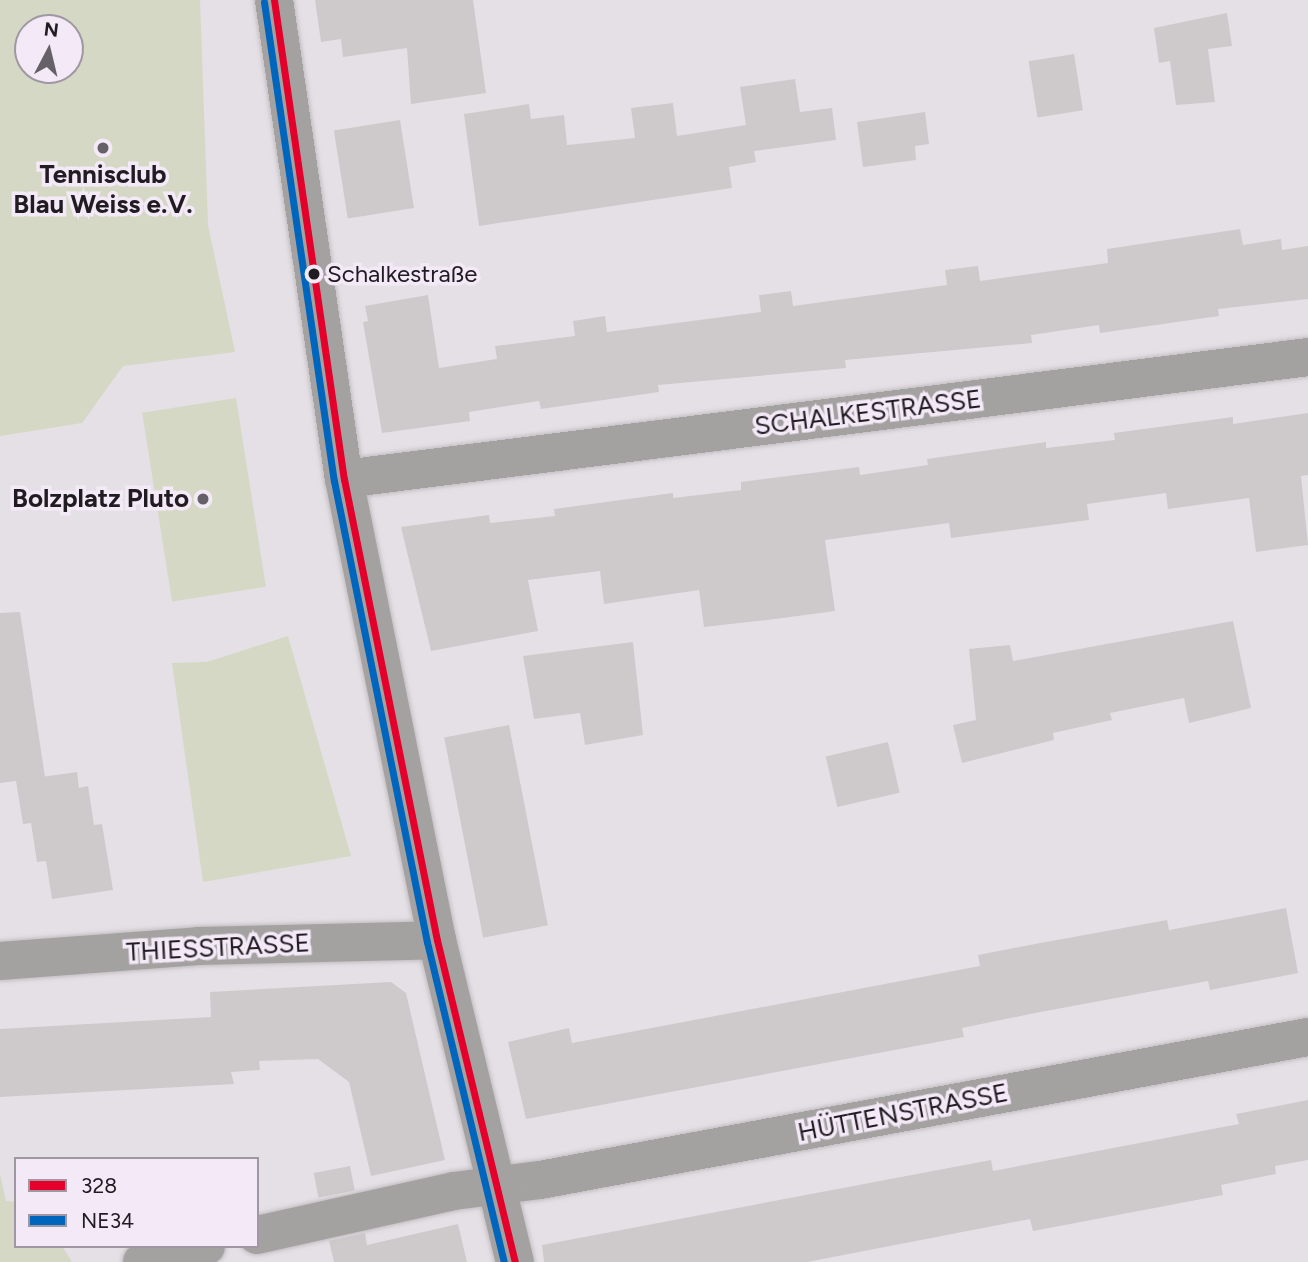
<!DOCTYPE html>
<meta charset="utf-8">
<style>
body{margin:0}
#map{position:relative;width:1308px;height:1262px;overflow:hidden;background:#e5e0e6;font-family:Figtree,sans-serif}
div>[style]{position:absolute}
.green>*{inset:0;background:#d4d8c4;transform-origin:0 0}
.building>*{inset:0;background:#cecacb;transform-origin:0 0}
.roads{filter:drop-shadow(0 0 2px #c1bec2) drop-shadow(0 0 2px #c1bec2)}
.minor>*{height:38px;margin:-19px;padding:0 19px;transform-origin:19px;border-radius:19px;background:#a4a2a1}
.bus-1>*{height:7px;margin:-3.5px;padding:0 3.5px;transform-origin:3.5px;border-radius:3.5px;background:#e4002b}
.bus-2>*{height:7px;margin:-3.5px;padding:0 3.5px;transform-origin:3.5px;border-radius:3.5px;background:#0065bd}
.dots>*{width:19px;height:19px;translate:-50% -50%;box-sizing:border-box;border:4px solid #f4e9f7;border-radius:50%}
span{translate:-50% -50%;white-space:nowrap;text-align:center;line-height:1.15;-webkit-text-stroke:7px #f4e9f7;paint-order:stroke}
.bus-label{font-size:24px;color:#201c21}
.left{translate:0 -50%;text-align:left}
.poi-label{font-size:26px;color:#201c21;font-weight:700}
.right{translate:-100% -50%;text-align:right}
.street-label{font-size:26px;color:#201c21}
.legend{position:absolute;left:14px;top:1157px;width:245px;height:91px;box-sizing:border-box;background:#f4e9f7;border:2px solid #9f97a1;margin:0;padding:9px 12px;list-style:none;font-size:21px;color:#201c21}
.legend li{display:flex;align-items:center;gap:14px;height:35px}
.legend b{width:35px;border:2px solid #9f97a1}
.north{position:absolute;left:14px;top:14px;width:70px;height:70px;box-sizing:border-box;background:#f4e9f7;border:2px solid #9f97a1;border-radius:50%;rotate:7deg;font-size:19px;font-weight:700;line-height:28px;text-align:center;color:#201c21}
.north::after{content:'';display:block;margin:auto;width:24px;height:32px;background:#656166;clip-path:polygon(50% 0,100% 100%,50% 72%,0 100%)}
</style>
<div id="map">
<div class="green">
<div style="clip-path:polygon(evenodd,0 0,200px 0,208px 225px,235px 352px,123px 366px,82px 423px,0 436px,0 0,28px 28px,70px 28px,70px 70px,28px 70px,28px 28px)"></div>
<div style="left:236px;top:398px;width:191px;height:95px;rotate:81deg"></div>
<div style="clip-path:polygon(288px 636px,351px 856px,203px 882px,172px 663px,207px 662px)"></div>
<div style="clip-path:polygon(0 1174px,6px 1201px,16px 1202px,16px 1246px,62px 1246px,72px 1262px,0 1262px)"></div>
</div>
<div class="building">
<div style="clip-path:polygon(315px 0,473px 0,486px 93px,411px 104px,407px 48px,343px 57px,341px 39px,321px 42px)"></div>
<div style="clip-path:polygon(1227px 13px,1232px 46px,1208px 49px,1215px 102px,1176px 105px,1170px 61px,1159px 63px,1154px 28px)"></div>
<div style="left:1074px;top:54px;width:57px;height:46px;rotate:81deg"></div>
<div style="clip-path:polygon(795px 79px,800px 112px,832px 108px,836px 140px,754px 151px,756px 162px,729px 167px,732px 188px,479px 226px,464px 114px,529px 104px,531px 119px,564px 115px,567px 145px,635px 138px,631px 108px,673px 103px,677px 136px,746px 125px,740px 87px)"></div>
<div style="clip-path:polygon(925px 112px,929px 144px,915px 146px,916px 160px,863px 167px,857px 122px)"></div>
<div style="left:400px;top:120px;width:89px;height:67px;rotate:81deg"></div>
<div style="clip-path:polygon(1240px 229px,1243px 245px,1281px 239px,1282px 250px,1308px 246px,1308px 299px,1218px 309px,1219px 316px,1100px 333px,1099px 325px,1031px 335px,1032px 343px,845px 360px,846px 368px,658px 385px,659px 392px,541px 409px,539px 401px,469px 412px,470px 421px,382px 433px,363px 322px,368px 321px,365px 306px,428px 295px,439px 368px,497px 359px,495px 346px,575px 336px,573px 321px,605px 316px,607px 332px,761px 312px,759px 295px,791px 291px,793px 306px,947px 285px,945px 270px,978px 266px,980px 281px,1108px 263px,1107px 249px)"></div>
<div style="clip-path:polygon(1308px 413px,1308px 475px,1301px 476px,1308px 545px,1256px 552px,1249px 498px,1168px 509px,1166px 493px,1087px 504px,1089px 520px,951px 538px,949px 523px,825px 540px,835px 611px,775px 619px,704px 627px,699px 590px,604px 604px,600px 571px,528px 580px,538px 631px,431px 651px,401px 527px,489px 515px,490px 523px,555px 516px,554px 509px,673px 493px,673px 498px,741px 490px,741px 482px,859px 467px,860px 475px,928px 465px,927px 459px,1046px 442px,1046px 448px,1115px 440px,1114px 433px,1233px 417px,1233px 424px)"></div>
<div style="clip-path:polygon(20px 612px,45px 777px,20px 780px,77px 772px,79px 788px,88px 786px,94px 825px,102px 824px,113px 890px,52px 899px,46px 861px,37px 862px,31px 823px,23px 824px,16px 781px,0 783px,0 613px)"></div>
<div style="clip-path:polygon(1233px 621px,1251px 708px,1189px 723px,1184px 698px,1110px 713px,1112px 720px,1053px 733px,1054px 740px,962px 763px,953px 725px,976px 720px,969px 649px,1010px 645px,1013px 661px)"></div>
<div style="clip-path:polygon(633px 642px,643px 735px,585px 745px,580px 713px,534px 719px,523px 656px)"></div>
<div style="left:509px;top:725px;width:204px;height:66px;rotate:79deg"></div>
<div style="left:888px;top:742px;width:52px;height:64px;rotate:77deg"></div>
<div style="clip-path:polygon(1286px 908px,1298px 973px,1210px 990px,1208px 981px,1035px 1013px,962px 1028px,964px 1037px,526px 1119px,508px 1042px,569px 1028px,572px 1043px,980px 966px,978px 955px,1035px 944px,1167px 920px,1169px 930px)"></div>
<div style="clip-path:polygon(391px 982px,406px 993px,445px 1160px,371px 1176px,349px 1082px,318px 1059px,259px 1061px,260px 1070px,231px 1072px,234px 1084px,0 1097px,0 1029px,211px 1017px,210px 992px)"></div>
<div style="clip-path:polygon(1308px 1100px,1308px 1160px,1275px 1166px,1276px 1174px,1221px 1185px,1223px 1195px,1033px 1231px,1030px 1219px,807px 1262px,544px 1262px,542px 1245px,991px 1160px,993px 1171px,1239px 1124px,1236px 1114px)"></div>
<div style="left:350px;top:1166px;width:25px;height:37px;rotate:79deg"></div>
<div style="clip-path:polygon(458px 1224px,467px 1262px,334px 1262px,329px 1241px,365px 1233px,367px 1245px)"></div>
</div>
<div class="roads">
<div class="minor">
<div style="left:274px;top:0;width:484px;rotate:81.7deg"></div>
<div style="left:344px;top:479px;width:470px;rotate:78.6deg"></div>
<div style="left:437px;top:940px;width:331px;rotate:76.4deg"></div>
<div style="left:344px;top:479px;width:972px;rotate:-7.21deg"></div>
<div style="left:0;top:961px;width:199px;rotate:-4.3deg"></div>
<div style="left:198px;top:946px;width:239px;rotate:-1.4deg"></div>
<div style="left:257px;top:1235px;width:202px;rotate:-12.6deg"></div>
<div style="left:454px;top:1191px;width:87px;rotate:-7.3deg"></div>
<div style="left:540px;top:1180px;width:781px;rotate:-10.55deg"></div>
<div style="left:142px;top:1262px;width:66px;rotate:-14deg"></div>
</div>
</div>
<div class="bus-1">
<div style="left:274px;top:0;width:484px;rotate:81.7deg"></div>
<div style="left:344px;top:479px;width:470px;rotate:78.6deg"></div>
<div style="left:437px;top:940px;width:331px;rotate:76.4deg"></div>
</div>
<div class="bus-2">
<div style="left:264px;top:2px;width:484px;rotate:81.7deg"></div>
<div style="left:334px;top:481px;width:470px;rotate:78.6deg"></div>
<div style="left:427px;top:942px;width:329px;rotate:76.5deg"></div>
</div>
<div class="dots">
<div style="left:103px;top:148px;background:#656166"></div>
<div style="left:314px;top:274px;background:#201c21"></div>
<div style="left:203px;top:499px;background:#656166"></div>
</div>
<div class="bus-label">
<span class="left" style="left:327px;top:274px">Schalkestraße</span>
</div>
<div class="poi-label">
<span style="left:103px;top:190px">Tennisclub<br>Blau Weiss e.V.</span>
<span class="right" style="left:189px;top:499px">Bolzplatz Pluto</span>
</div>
<div class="street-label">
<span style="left:868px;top:413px;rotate:-7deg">SCHALKESTRASSE</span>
<span style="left:218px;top:948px;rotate:-3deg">THIESSTRASSE</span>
<span style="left:903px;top:1113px;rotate:-11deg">HÜTTENSTRASSE</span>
</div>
<ul class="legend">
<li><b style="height:9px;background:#e4002b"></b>328</li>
<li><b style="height:9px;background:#0065bd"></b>NE34</li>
</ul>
<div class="north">N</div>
</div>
